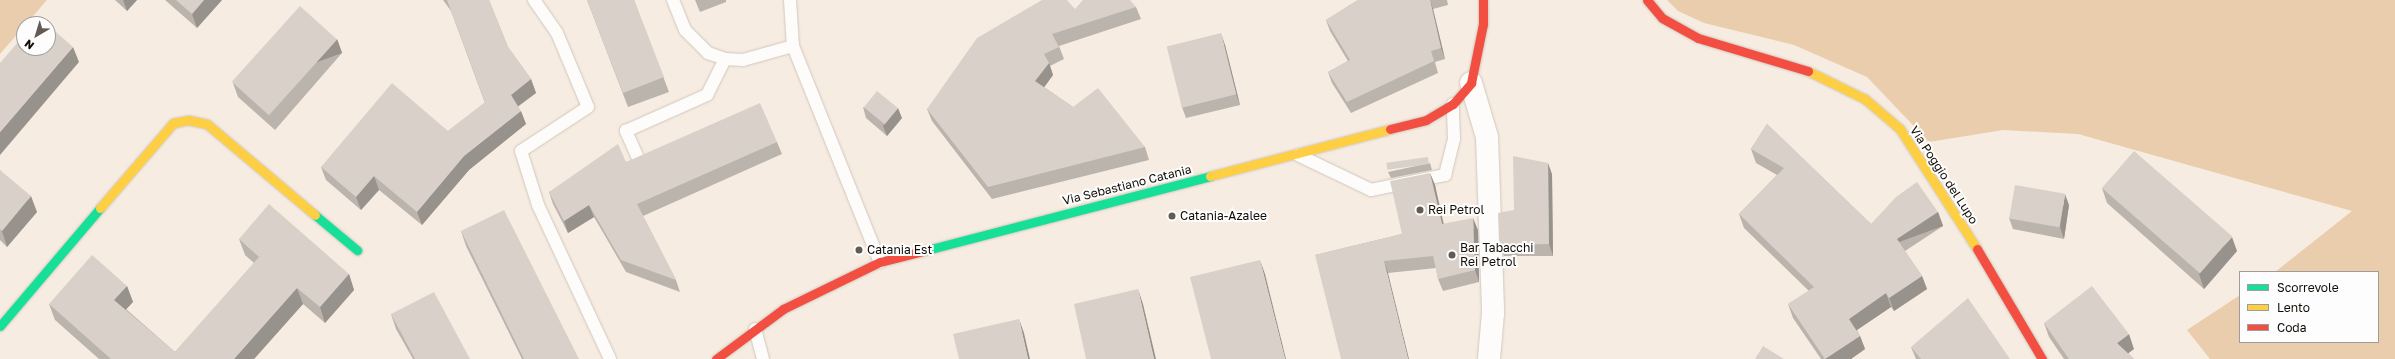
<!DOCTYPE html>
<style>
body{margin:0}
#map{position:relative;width:2395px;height:359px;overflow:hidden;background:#f7ece1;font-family:"Golos Text",sans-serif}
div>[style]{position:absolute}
.green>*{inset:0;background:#eacdad}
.roads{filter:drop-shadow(0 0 1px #cfc7be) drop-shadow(0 0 1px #cfc7be)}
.lane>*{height:12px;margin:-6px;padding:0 6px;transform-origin:6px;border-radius:6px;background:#fefcfa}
.street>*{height:22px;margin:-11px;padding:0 11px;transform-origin:11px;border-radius:11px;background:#fefcfa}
.fast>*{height:9px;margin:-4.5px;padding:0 4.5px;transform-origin:4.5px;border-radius:4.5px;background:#16e098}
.slow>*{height:9px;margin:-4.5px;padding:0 4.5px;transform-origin:4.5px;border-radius:4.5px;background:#ffcf43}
.jam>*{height:9px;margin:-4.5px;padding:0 4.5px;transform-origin:4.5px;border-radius:4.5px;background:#f24e42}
.wall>*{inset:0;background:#bbb4ad}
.shaded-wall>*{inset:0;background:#98928d;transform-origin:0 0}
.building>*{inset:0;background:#d9d1c9;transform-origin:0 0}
.dots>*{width:11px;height:11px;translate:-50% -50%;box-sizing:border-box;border:2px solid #fdfdfd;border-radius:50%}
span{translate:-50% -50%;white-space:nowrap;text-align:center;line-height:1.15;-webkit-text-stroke:4px #fdfdfd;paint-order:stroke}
.street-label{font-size:12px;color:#120c06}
.poi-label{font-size:12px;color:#120c06}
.left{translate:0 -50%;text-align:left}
.legend{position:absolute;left:2239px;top:271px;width:140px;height:72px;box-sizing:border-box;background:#fdfdfd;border:1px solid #9f9d9a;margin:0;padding:5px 7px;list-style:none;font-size:12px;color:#120c06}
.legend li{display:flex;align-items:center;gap:8px;height:20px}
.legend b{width:20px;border:1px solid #9f9d9a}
.north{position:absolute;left:16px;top:16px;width:40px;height:40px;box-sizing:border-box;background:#fdfdfd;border:1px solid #9f9d9a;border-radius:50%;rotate:218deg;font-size:11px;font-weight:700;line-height:16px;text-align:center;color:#120c06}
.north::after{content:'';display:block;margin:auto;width:14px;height:18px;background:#625a53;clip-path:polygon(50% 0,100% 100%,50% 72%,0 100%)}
</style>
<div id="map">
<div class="green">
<div style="clip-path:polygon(0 0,47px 0,0 54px)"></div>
<div style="clip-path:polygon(1667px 0,2395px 0,2395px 359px,2210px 359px,2187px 330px,2240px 295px,2240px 342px,2378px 342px,2378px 272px,2275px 272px,2352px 211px,2078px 134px,2003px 130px,1929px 142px,1867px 77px,1794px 45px,1704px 23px,1678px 11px)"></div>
</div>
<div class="roads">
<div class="lane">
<div style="left:534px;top:0;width:40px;rotate:55.1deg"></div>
<div style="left:557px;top:33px;width:80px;rotate:67.3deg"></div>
<div style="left:588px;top:107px;width:80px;rotate:146.7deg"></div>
<div style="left:521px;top:151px;width:57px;rotate:72.5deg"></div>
<div style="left:538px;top:205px;width:170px;rotate:64.9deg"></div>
<div style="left:673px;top:0;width:32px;rotate:68deg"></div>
<div style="left:685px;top:30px;width:33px;rotate:45deg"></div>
<div style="left:708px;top:53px;width:18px;rotate:19deg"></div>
<div style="left:725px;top:59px;width:18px;rotate:3deg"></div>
<div style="left:743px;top:60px;width:52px;rotate:-15.6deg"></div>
<div style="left:790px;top:0;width:46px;rotate:86.3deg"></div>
<div style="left:793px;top:46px;width:233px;rotate:68.1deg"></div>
<div style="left:1298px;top:155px;width:81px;rotate:25.6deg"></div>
<div style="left:1371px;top:190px;width:76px;rotate:-11.5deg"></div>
<div style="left:1445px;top:175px;width:37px;rotate:-76deg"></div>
<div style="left:1454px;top:139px;width:35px;rotate:-92deg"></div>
<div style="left:638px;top:158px;width:30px;rotate:-114deg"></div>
<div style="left:626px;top:131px;width:89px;rotate:-24deg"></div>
<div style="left:707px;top:95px;width:40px;rotate:-63.4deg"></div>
<div style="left:755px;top:329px;width:31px;rotate:75deg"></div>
</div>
<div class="street">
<div style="left:1471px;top:83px;width:56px;rotate:73.5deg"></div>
<div style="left:1487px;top:137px;width:176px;rotate:88deg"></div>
<div style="left:1493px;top:313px;width:46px;rotate:95deg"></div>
</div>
<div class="fast">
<div style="left:315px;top:215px;width:55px;rotate:39.8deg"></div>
<div style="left:923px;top:251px;width:297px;rotate:-14.6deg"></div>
<div style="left:0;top:326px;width:155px;rotate:-49.7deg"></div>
</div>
<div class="slow">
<div style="left:1808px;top:71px;width:64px;rotate:26.2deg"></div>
<div style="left:1865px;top:99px;width:46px;rotate:40.6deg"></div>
<div style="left:1900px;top:129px;width:143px;rotate:57.3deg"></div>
<div style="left:1210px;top:176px;width:186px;rotate:-14.6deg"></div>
<div style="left:100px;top:208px;width:112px;rotate:-49.3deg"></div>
<div style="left:173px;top:123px;width:15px;rotate:-11deg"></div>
<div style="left:188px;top:120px;width:19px;rotate:12deg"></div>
<div style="left:207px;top:124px;width:141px;rotate:40.1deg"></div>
</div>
<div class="jam">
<div style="left:1647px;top:0;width:23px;rotate:50deg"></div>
<div style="left:1662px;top:18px;width:41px;rotate:29.1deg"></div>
<div style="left:1698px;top:38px;width:115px;rotate:16.7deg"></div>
<div style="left:1390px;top:129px;width:37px;rotate:-14deg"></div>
<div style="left:1426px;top:120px;width:31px;rotate:-31deg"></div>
<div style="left:1453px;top:104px;width:28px;rotate:-49deg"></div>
<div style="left:1471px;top:83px;width:60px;rotate:-78.5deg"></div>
<div style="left:1483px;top:24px;width:24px;rotate:-90deg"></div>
<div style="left:1977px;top:249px;width:128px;rotate:59.4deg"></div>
<div style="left:716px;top:359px;width:84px;rotate:-36.7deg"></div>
<div style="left:783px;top:309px;width:108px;rotate:-25.9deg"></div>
<div style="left:880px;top:262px;width:44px;rotate:-14.3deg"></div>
</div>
</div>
<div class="wall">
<div style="clip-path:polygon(115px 0,137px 0,127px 11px)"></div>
<div style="clip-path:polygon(165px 0,222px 0,197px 28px)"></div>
<div style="clip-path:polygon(443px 0,489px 0,508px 47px,531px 79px,536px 93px,518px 106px,526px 124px,469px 170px,422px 225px,379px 190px,361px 210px,326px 180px,321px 167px,448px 131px,485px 103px,451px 11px)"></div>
<div style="clip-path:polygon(587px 0,634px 0,669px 92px,628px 107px)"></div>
<div style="clip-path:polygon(695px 0,726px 0,726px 2px,700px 12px)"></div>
<div style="clip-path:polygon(1358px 0,1447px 0,1448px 5px,1433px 9px,1445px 59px,1435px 62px,1438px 73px,1351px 113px,1332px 83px,1328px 72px,1348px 61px,1330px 31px,1326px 20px)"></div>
<div style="clip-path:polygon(1136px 7px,1141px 19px,1059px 46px,1064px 59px,1050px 66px,1053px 75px,1044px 87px,1073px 107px,1145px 147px,1149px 160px,992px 199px,932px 121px,927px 109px,1075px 9px)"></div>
<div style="clip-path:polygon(337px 39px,342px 53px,275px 130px,238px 97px,233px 83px)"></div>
<div style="clip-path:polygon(1225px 45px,1240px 105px,1186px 118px,1182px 107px)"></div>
<div style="clip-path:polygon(863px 107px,902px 118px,887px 136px,866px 118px)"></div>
<div style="clip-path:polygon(1767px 124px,1871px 224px,1938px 212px,1943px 226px,1905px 251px,1922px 276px,1927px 289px,1894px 311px,1891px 307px,1857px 330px,1860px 336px,1865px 349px,1851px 359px,1821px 359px,1793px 318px,1788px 304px,1809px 291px,1744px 228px,1739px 214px,1777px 175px,1756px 163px,1751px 149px)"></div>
<div style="clip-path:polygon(777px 142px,782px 154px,643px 216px,676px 280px,680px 292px,626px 272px,594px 217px,568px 233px,553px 204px,549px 192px,626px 162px)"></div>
<div style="clip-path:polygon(1430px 163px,1432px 170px,1391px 178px,1388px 172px)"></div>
<div style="clip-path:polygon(0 170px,37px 212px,7px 247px,0 240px)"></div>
<div style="clip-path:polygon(1430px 173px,1435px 185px,1444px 224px,1478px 230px,1479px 282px,1443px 291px,1438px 279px,1436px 268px,1388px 273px,1315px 255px,1402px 234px)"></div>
<div style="clip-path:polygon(1552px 174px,1553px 256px,1504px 256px,1499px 245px,1514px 210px)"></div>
<div style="clip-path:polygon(2102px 188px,2237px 251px,2204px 289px,2107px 203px)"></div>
<div style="clip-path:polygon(2069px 205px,2064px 239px,2013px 229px,2009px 218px)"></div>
<div style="clip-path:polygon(461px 231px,579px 359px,522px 359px,466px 246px)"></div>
<div style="clip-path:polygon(239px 239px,349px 274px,354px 290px,325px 323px,303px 304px,254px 359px,99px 359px,55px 320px,49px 304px,127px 286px,133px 302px,126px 309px,175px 352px,254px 263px,245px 255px)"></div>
<div style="clip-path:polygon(391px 314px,470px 359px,413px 359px,396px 329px)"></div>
<div style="clip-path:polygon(2044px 323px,2134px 349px,2128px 353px,2134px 359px,2064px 359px,2049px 337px)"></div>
<div style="clip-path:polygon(1911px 347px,2010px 359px,1916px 359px)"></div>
</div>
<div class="shaded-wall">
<div style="clip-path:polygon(123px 0,137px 0,127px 11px)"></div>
<div style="clip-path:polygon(204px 0,222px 0,197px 28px,192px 14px)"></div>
<div style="clip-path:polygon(1430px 0,1433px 9px,1445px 59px,1441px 48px)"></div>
<div style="clip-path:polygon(1221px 33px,1225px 45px,1240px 105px,1236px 94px)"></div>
<div style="left:337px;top:39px;width:15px;height:102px;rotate:70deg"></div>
<div style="clip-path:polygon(73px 47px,79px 62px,0 155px,0 132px)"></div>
<div style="clip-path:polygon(1049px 63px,1053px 75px,1040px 93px,1035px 81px)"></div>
<div style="clip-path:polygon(531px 79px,536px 93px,516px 108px,511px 95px)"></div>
<div style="clip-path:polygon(898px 108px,902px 118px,887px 136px,883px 126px)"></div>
<div style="clip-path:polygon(521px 111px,526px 124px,469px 170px,422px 225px,417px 212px,464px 156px)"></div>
<div style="clip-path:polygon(1548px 163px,1552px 174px,1553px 256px,1549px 244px)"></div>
<div style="clip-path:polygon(1430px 173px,1435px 185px,1446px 237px,1442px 224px)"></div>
<div style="clip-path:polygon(374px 176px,379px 190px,361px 210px,356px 197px)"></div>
<div style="clip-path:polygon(2065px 194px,2069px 205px,2064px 239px,2060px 227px)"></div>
<div style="clip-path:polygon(31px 196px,37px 212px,7px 247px,2px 231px)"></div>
<div style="clip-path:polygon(589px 205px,594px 217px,568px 233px,564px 221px)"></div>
<div style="left:1938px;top:212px;width:15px;height:49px;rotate:70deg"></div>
<div style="clip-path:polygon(1473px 218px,1478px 230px,1479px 282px,1475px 270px)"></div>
<div style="clip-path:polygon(2232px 237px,2237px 251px,2204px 289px,2199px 274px)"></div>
<div style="clip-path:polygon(1260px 260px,1265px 274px,1286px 359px,1285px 359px)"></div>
<div style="clip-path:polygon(1384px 261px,1388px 273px,1409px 359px,1408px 359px)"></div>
<div style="clip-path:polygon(349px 274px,354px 290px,325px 323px,320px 307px)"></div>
<div style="clip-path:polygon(1922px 276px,1927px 289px,1894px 311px,1889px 298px)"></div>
<div style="clip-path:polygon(127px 286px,133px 302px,120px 316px,114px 300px)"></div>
<div style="clip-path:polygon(297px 288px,303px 304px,254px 359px,234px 359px)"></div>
<div style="clip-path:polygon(1138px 289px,1143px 304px,1156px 359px,1154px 359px)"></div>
<div style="clip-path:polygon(1886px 293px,1891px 307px,1854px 332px,1849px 319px)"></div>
<div style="clip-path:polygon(1019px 319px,1024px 333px,1030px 359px,1028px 359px)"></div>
<div style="clip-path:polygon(2129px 334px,2134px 349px,2122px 358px,2117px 343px)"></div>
<div style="clip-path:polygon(1860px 336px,1865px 349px,1851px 359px,1825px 359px)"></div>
</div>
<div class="building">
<div style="clip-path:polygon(176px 0,204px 0,192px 14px)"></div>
<div style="clip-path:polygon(447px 0,489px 0,508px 47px,531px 79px,511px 95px,521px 111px,464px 156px,417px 212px,374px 176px,356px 197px,321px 167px,392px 83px,448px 131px,485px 102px)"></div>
<div style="clip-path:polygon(587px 0,634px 0,664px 77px,623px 93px)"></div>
<div style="clip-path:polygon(1042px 0,1067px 0,1075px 9px,1083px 0,1130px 0,1136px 7px,1052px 34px,1059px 47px,1044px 54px,1049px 63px,1035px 81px,1073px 107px,1098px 88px,1145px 147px,988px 187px,927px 109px,977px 38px)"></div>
<div style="clip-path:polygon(1358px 0,1430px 0,1441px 48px,1431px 51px,1434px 61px,1347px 102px,1328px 72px,1350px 60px,1326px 20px)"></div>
<div style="left:300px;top:6px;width:50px;height:102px;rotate:42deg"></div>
<div style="clip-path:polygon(39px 17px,47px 24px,33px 24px)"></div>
<div style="clip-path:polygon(48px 25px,73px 47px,0 132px,0 63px,24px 35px,24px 48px,48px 48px)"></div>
<div style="left:1221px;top:33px;width:63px;height:56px;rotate:76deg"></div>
<div style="left:877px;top:91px;width:27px;height:21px;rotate:39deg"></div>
<div style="clip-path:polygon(760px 103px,777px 142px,637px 204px,676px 280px,621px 260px,589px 205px,564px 221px,549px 192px,618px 144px,626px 162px)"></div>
<div style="clip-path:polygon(1767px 124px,1871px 224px,1896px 197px,1917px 182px,1938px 212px,1897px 239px,1922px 276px,1889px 298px,1886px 293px,1849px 319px,1860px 336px,1825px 359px,1788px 304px,1814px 287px,1739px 214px,1784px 168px,1751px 149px)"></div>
<div style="left:2134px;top:151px;width:130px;height:49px;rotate:41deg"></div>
<div style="clip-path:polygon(1513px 156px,1548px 163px,1549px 244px,1499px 245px,1498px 213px,1514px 210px)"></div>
<div style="left:1428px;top:157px;width:7px;height:42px;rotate:82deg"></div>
<div style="clip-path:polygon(0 170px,31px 196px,2px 231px,0 229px)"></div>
<div style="clip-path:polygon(1430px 173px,1442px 224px,1473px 218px,1475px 270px,1438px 279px,1433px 256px,1384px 261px,1408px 359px,1341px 359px,1315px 255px,1402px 234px,1390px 181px)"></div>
<div style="left:2015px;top:185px;width:51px;height:34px;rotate:10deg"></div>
<div style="clip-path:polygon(269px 204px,349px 274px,320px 307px,297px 288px,234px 359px,111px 359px,49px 304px,92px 255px,127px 286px,114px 300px,175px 352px,259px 257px,239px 239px)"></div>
<div style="clip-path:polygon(504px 210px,579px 359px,524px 359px,461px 231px)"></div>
<div style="clip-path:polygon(1260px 260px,1285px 359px,1211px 359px,1190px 277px)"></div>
<div style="clip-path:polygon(2092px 286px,2129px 334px,2117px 343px,2134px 359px,2069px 359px,2044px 323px)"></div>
<div style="clip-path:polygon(1138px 289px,1154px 359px,1086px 359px,1074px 304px)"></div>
<div style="clip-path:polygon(434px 292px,470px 359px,415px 359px,391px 314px)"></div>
<div style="clip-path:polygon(1968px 298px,2010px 359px,1921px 359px,1911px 347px)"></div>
<div style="clip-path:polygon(1019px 319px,1028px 359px,959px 359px,953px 334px)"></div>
<div style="clip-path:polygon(1763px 346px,1784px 359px,1755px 359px)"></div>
</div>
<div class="dots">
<div style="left:1420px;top:210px;background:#625a53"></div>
<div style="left:1172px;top:216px;background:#625a53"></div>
<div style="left:859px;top:250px;background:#625a53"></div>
<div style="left:1452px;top:255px;background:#625a53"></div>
</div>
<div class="street-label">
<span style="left:1944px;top:175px;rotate:57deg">Via Poggio del Lupo</span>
<span style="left:1127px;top:185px;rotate:-14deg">Via Sebastiano Catania</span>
</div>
<div class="poi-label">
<span class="left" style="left:1428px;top:210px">Rei Petrol</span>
<span class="left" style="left:1180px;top:216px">Catania-Azalee</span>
<span class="left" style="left:1460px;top:255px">Bar Tabacchi<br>Rei Petrol</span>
<span class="left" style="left:867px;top:250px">Catania Est</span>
</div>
<ul class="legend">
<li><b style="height:5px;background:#16e098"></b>Scorrevole</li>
<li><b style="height:5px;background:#ffcf43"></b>Lento</li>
<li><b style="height:5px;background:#f24e42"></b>Coda</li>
</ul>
<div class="north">N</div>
</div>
